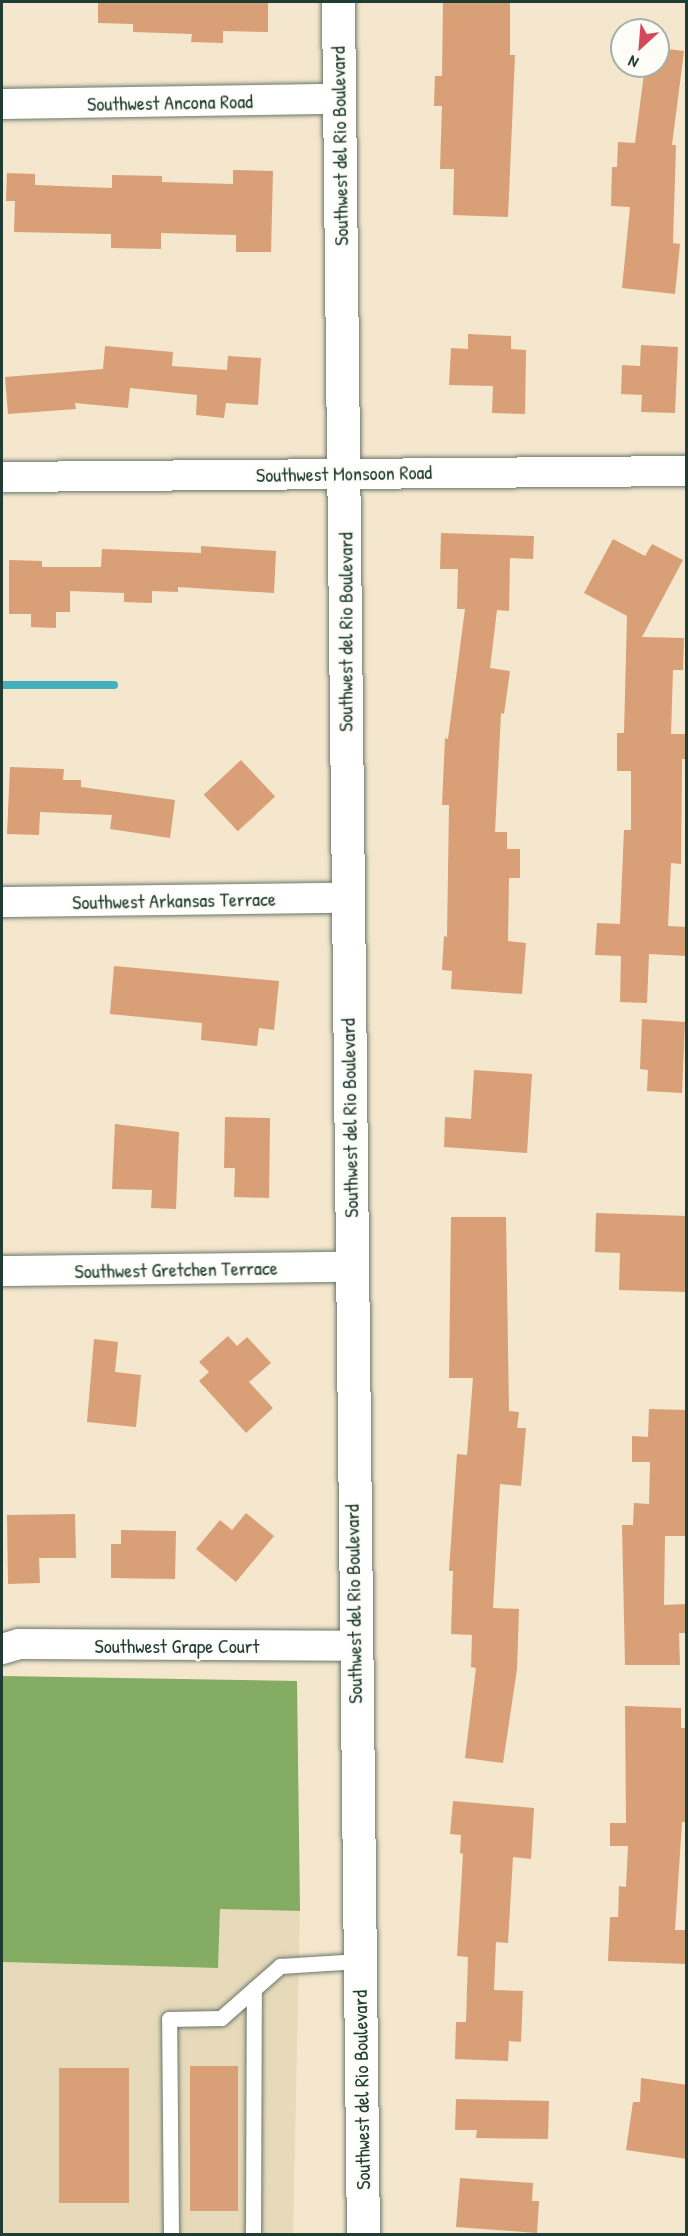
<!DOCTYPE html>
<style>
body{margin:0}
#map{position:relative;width:688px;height:2236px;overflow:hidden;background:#f4e7ce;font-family:"Patrick Hand",sans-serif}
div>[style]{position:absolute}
.built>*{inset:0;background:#e7daba}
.forest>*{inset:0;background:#84ac62}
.stream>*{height:8px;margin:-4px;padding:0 4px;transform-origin:4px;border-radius:4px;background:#42b0be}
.building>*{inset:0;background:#d99f76;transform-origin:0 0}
.roads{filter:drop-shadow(0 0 2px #6a786a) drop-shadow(0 0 2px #6a786a)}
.lane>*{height:15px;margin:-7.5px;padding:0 7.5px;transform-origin:7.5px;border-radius:7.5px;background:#fff}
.street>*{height:30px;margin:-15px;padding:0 15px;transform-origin:15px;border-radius:15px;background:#fff}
.secondary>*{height:33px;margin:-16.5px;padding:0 16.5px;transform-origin:16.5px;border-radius:16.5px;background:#fff}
span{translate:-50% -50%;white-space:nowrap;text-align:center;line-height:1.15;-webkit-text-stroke:5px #fdfcf7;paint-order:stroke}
.street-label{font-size:20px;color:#1f3d34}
.frame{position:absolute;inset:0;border:3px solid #1f3d34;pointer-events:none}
.north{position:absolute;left:610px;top:18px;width:60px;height:60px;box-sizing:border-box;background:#fdfcf7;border:2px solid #a4b0a9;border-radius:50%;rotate:206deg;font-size:16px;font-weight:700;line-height:24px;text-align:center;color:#1f3d34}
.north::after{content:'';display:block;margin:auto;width:21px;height:27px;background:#d1495b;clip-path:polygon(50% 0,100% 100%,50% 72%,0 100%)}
</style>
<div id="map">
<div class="built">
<div style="clip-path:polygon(220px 1909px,300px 1911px,293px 2234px,2px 2234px,2px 1962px,218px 1968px)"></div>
</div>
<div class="forest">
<div style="clip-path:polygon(2px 1676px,297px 1681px,300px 1911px,220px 1909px,218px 1968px,2px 1962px)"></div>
</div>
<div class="stream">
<div style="left:2px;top:685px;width:112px"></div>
</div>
<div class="building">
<div style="clip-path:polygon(98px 2px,268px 2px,268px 32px,223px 31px,223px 43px,191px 42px,192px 34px,133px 32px,133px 24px,98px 23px)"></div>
<div style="clip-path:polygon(443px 2px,510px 2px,510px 55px,515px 55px,508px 217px,453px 215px,454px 169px,440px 169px,442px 106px,434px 106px,435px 76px,442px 76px)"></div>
<div style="clip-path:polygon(658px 48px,684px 51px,672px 145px,676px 145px,673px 243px,680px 244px,675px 294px,622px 288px,630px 207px,611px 206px,612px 167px,617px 167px,618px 142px,635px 143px,645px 66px,658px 66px)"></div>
<div style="clip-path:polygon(233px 170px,273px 171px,271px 252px,236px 252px,236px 235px,161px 233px,161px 249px,111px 248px,111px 234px,14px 232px,15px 201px,6px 201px,7px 173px,35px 174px,35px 185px,112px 188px,112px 175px,162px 176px,162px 182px,233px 184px)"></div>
<div style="clip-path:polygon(468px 334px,511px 336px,511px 349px,526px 350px,525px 414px,492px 413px,493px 386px,449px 385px,451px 348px,468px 349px)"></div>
<div style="clip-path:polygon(641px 345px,678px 347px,675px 413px,641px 412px,642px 395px,621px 394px,622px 365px,640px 366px)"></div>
<div style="clip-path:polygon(105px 346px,173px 352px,172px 366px,227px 370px,228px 356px,261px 358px,258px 405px,226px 403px,224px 418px,196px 415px,197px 395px,130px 388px,128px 408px,75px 403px,76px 409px,8px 414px,5px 377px,103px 369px)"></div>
<div style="clip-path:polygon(441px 533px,534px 536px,533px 559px,510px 558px,509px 611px,497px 610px,490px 668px,510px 671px,504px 714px,501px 713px,495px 832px,507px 832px,507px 849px,520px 849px,520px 878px,509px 878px,508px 941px,526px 943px,522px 994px,451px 989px,452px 971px,442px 970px,444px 936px,447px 937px,449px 805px,442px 805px,445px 738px,448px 739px,465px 609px,457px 609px,458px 569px,440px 569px)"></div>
<div style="clip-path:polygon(613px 539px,645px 556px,652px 544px,683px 560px,642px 637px,684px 638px,683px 670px,673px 670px,671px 734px,685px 734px,685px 759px,682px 759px,681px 864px,671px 863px,668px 926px,687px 927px,687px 956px,649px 954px,647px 1003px,620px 1002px,621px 956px,595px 955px,597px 923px,620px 924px,624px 830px,631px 830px,631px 771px,617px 771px,617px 733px,624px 733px,627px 616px,584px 593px)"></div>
<div style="clip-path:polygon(201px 546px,276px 551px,274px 593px,178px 587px,178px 592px,152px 591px,152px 603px,124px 602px,124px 593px,70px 591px,70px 612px,56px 612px,56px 628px,31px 627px,31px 614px,9px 614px,9px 560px,42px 561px,42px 567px,101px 567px,102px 549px,201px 553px)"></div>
<div style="left:241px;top:760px;width:50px;height:51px;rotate:47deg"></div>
<div style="clip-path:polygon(10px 767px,64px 769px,63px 780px,81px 780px,81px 787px,175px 800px,170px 838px,110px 829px,112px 815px,40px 812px,39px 835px,7px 834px)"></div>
<div style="clip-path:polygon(114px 966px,279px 981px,274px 1030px,259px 1028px,257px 1046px,201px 1040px,202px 1023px,110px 1014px)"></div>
<div style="clip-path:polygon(642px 1019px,685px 1022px,682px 1093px,647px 1091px,648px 1070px,640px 1069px)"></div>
<div style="clip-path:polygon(474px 1070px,532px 1074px,527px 1153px,444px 1147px,445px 1117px,471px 1119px)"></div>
<div style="clip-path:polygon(225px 1117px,270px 1118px,269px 1198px,234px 1197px,235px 1168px,224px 1168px)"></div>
<div style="clip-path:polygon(115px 1124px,179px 1132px,176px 1209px,151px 1208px,152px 1190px,112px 1189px)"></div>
<div style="clip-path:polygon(596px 1213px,687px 1216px,687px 1292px,619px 1290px,620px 1253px,595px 1252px)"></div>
<div style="clip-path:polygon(451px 1217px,506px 1217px,509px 1411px,519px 1412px,517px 1428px,526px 1428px,521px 1486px,500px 1484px,493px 1608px,519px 1609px,517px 1669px,503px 1763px,465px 1758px,476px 1668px,471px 1667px,472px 1635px,451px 1634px,453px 1571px,449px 1571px,457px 1454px,467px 1455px,473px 1378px,449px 1378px)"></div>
<div style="clip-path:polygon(228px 1336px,237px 1346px,247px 1337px,271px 1363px,249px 1382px,273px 1408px,246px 1433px,199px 1381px,209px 1372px,199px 1362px)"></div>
<div style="clip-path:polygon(94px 1339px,118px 1342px,115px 1372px,141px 1375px,136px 1427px,87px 1422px)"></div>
<div style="clip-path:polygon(649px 1409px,687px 1410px,687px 1536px,665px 1536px,664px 1605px,687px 1604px,687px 1633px,679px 1633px,680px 1665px,625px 1665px,622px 1525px,633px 1525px,634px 1503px,649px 1504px,650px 1462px,632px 1462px,632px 1436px,648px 1437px)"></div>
<div style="clip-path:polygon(246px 1513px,274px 1536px,236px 1582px,196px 1549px,220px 1520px,232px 1530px)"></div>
<div style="clip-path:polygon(75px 1514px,76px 1558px,39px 1558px,40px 1583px,8px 1584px,7px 1515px)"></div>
<div style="clip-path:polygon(121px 1530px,176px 1531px,175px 1579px,111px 1578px,111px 1544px,121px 1544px)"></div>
<div style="clip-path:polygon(625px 1706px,681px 1708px,681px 1728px,687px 1728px,687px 1822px,682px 1822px,675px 1930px,687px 1930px,687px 1964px,608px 1961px,610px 1917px,618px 1917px,619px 1886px,626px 1887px,628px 1846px,610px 1846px,610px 1823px,626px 1823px)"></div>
<div style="clip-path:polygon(453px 1801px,534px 1808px,531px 1859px,513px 1857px,508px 1943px,496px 1942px,494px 1990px,523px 1991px,521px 2042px,509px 2041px,508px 2061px,455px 2059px,456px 2022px,466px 2022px,468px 1957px,457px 1956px,463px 1854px,460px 1853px,461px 1835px,450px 1834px)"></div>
<div style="left:190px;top:2066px;width:48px;height:145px"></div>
<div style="left:129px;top:2068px;width:135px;height:70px;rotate:90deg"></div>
<div style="clip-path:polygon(641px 2078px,687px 2085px,687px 2159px,626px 2150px,633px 2102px,640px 2102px)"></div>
<div style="clip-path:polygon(456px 2099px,549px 2101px,548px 2139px,476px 2138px,477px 2130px,455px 2130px)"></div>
<div style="clip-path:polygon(460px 2178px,533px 2183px,532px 2201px,539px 2201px,537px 2233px,456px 2227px)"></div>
</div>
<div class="roads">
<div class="lane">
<div style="left:171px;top:2234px;width:215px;rotate:-90.5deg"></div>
<div style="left:169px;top:2019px;width:52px;rotate:-1.1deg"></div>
<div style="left:221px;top:2018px;width:79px;rotate:-41.4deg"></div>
<div style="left:280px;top:1966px;width:79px;rotate:-3.6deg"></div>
<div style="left:253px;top:2234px;width:245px;rotate:-89.8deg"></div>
</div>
<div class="street">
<div style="left:2px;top:104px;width:336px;rotate:-0.9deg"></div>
<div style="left:2px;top:477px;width:684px;rotate:-0.5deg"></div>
<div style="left:2px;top:902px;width:344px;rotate:-0.7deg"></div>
<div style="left:2px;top:1271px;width:349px;rotate:-0.7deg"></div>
<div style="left:2px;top:1649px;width:18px;rotate:-16deg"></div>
<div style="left:19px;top:1644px;width:334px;rotate:0.3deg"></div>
</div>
<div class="secondary">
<div style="left:338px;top:2px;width:2232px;rotate:89.36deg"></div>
</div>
</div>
<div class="street-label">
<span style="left:170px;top:102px;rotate:-1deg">Southwest Ancona Road</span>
<span style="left:339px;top:146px;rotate:-91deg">Southwest del Rio Boulevard</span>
<span style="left:344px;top:473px;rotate:-1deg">Southwest Monsoon Road</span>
<span style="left:345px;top:632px;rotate:-90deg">Southwest del Rio Boulevard</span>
<span style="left:174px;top:900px;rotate:-1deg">Southwest Arkansas Terrace</span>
<span style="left:349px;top:1118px;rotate:-91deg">Southwest del Rio Boulevard</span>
<span style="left:176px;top:1269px;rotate:-1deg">Southwest Gretchen Terrace</span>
<span style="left:353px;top:1604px;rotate:-91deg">Southwest del Rio Boulevard</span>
<span style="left:177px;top:1645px">Southwest Grape Court</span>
<span style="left:361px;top:2090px;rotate:-91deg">Southwest del Rio Boulevard</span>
</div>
<div class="frame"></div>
<div class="north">N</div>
</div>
